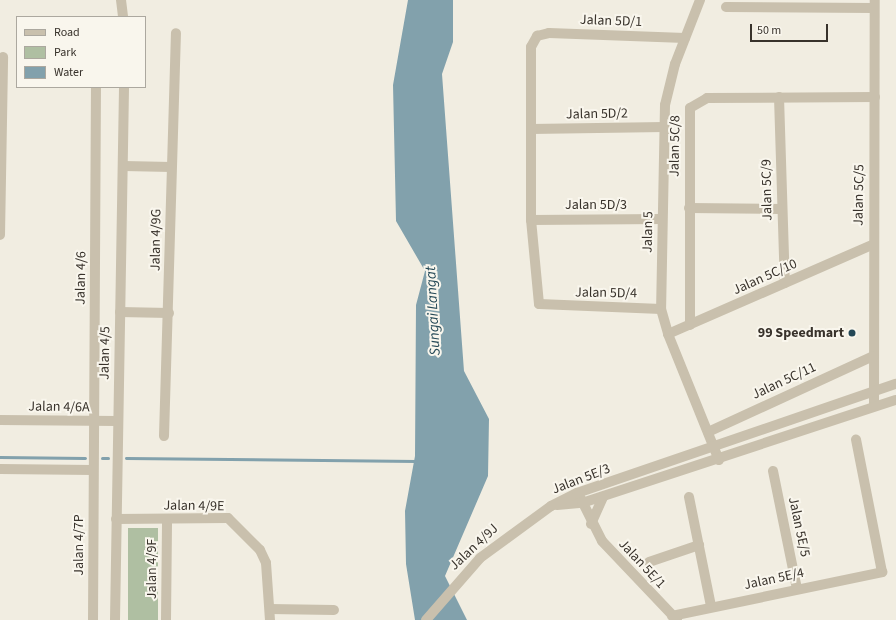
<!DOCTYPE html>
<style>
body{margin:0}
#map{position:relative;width:896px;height:620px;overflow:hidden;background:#f1ede1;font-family:"Source Sans 3",sans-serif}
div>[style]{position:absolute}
.green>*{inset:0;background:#afbfa2;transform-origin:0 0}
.water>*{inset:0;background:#82a1ac}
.stream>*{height:3px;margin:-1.5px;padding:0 1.5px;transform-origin:1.5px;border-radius:1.5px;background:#82a1ac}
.minor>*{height:10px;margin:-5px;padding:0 5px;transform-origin:5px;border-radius:5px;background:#c9c0ad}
.dots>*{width:11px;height:11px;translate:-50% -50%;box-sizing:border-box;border:2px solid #f9f6ed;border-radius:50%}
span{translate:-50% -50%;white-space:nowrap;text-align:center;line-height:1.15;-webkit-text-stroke:4px #f9f6ed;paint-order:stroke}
.street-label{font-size:14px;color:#38322b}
.poi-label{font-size:14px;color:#38322b;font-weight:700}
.right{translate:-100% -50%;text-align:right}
.water-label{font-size:15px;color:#244856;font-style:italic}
.legend{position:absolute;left:16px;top:16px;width:130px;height:72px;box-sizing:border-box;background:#f9f6ed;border:1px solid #aca89f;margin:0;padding:5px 7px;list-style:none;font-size:12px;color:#38322b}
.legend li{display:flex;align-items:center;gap:8px;height:20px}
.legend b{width:20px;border:1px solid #aca89f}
.scale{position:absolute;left:750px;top:24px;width:78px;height:18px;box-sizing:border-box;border:2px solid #38322b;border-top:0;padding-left:5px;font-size:12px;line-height:14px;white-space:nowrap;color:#38322b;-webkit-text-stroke:3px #f9f6ed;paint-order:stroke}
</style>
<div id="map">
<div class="green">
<div style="left:128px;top:528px;width:30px;height:92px"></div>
</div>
<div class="water">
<div style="clip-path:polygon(408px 0,453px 0,453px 42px,442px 74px,464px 371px,489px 419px,488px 476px,445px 576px,467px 620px,415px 620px,406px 564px,405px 511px,415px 456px,416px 305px,425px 271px,396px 221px,393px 85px)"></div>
</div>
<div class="stream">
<div style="left:0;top:457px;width:85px;rotate:0.7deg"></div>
<div style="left:102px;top:458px;width:6px"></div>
<div style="left:126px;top:458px;width:290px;rotate:0.6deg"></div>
</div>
<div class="minor">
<div style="left:121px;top:0;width:17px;rotate:83deg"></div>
<div style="left:700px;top:0;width:69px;rotate:111.3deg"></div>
<div style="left:675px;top:64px;width:42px;rotate:103.7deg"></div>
<div style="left:665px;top:105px;width:204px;rotate:91.1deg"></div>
<div style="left:661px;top:309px;width:26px;rotate:74deg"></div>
<div style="left:668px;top:334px;width:136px;rotate:68deg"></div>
<div style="left:726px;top:7px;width:147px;rotate:0.4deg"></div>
<div style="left:779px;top:97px;width:186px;rotate:88.2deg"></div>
<div style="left:531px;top:129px;width:133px;rotate:-0.9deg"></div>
<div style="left:124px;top:166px;width:47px;rotate:1.2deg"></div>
<div style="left:689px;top:208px;width:92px;rotate:0.6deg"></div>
<div style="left:531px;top:220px;width:131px;rotate:-0.4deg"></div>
<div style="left:0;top:235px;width:178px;rotate:-89deg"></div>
<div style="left:661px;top:309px;width:122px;rotate:-177.7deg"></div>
<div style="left:539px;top:304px;width:84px;rotate:-95.4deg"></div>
<div style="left:531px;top:220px;width:173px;rotate:-90deg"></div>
<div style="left:531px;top:47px;width:13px;rotate:-61deg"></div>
<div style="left:537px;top:36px;width:12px;rotate:-14deg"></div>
<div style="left:549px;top:33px;width:136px;rotate:2.1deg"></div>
<div style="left:120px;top:312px;width:49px;rotate:1.2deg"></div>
<div style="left:690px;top:325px;width:217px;rotate:-90deg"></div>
<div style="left:690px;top:108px;width:20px;rotate:-30deg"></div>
<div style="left:707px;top:98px;width:168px;rotate:-0.3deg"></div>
<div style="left:668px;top:334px;width:223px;rotate:-23.6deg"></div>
<div style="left:874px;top:405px;width:405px;rotate:-89.9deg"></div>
<div style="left:0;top:420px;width:117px;rotate:0.5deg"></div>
<div style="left:708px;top:432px;width:182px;rotate:-24.7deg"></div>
<div style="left:164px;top:436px;width:403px;rotate:-88.3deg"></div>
<div style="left:0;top:469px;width:93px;rotate:0.6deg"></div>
<div style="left:773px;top:471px;width:120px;rotate:78.5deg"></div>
<div style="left:580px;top:497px;width:49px;rotate:63.4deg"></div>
<div style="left:602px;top:541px;width:109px;rotate:46.5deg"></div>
<div style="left:689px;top:497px;width:111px;rotate:78.6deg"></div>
<div style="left:557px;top:505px;width:25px;rotate:-5deg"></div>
<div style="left:582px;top:503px;width:330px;rotate:-18.2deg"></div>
<div style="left:116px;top:519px;width:112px;rotate:-0.5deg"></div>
<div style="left:228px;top:518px;width:45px;rotate:45deg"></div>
<div style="left:260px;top:550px;width:14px;rotate:65deg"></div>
<div style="left:266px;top:563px;width:57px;rotate:86deg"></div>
<div style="left:591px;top:524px;width:30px;rotate:-66deg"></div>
<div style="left:649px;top:562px;width:53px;rotate:-18.8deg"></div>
<div style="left:270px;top:609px;width:64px;rotate:0.9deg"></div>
<div style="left:672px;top:616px;width:215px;rotate:-11.8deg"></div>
<div style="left:882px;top:572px;width:135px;rotate:-101.1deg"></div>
<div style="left:93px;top:620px;width:533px;rotate:-89.68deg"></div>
<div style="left:115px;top:620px;width:533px;rotate:-89.03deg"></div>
<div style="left:166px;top:620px;width:101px;rotate:-89.4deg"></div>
<div style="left:426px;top:620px;width:82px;rotate:-48.9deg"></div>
<div style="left:480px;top:558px;width:88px;rotate:-36.2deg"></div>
<div style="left:551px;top:506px;width:29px;rotate:-27deg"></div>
<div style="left:577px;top:493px;width:337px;rotate:-18.9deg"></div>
</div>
<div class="dots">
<div style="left:852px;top:333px;background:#244856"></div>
</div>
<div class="street-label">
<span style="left:611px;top:21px;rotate:2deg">Jalan 5D/1</span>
<span style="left:597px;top:114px;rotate:-1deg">Jalan 5D/2</span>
<span style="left:675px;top:146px;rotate:-89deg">Jalan 5C/8</span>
<span style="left:767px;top:190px;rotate:-91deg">Jalan 5C/9</span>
<span style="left:859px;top:195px;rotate:-89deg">Jalan 5C/5</span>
<span style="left:596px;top:205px">Jalan 5D/3</span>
<span style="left:648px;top:232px;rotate:-89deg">Jalan 5</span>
<span style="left:156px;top:240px;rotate:-89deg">Jalan 4/9G</span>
<span style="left:765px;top:277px;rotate:-24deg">Jalan 5C/10</span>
<span style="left:81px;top:278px;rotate:-89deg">Jalan 4/6</span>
<span style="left:606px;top:293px;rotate:1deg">Jalan 5D/4</span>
<span style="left:105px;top:353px;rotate:-89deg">Jalan 4/5</span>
<span style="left:784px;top:381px;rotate:-25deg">Jalan 5C/11</span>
<span style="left:59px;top:407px;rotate:1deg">Jalan 4/6A</span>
<span style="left:581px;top:479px;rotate:-21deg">Jalan 5E/3</span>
<span style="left:194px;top:506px;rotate:1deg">Jalan 4/9E</span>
<span style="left:799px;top:527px;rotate:78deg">Jalan 5E/5</span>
<span style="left:79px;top:545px;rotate:-90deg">Jalan 4/7P</span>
<span style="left:474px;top:547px;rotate:-43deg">Jalan 4/9J</span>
<span style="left:642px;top:564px;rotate:47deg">Jalan 5E/1</span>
<span style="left:152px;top:569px;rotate:-90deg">Jalan 4/9F</span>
<span style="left:774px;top:579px;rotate:-12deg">Jalan 5E/4</span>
</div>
<div class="poi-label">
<span class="right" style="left:844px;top:333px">99 Speedmart</span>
</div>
<div class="water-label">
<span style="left:433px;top:311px;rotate:-93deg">Sungai Langat</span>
</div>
<ul class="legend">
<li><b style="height:5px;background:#c9c0ad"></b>Road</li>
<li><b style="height:11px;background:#afbfa2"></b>Park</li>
<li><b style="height:11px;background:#82a1ac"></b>Water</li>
</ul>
<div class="scale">50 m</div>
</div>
